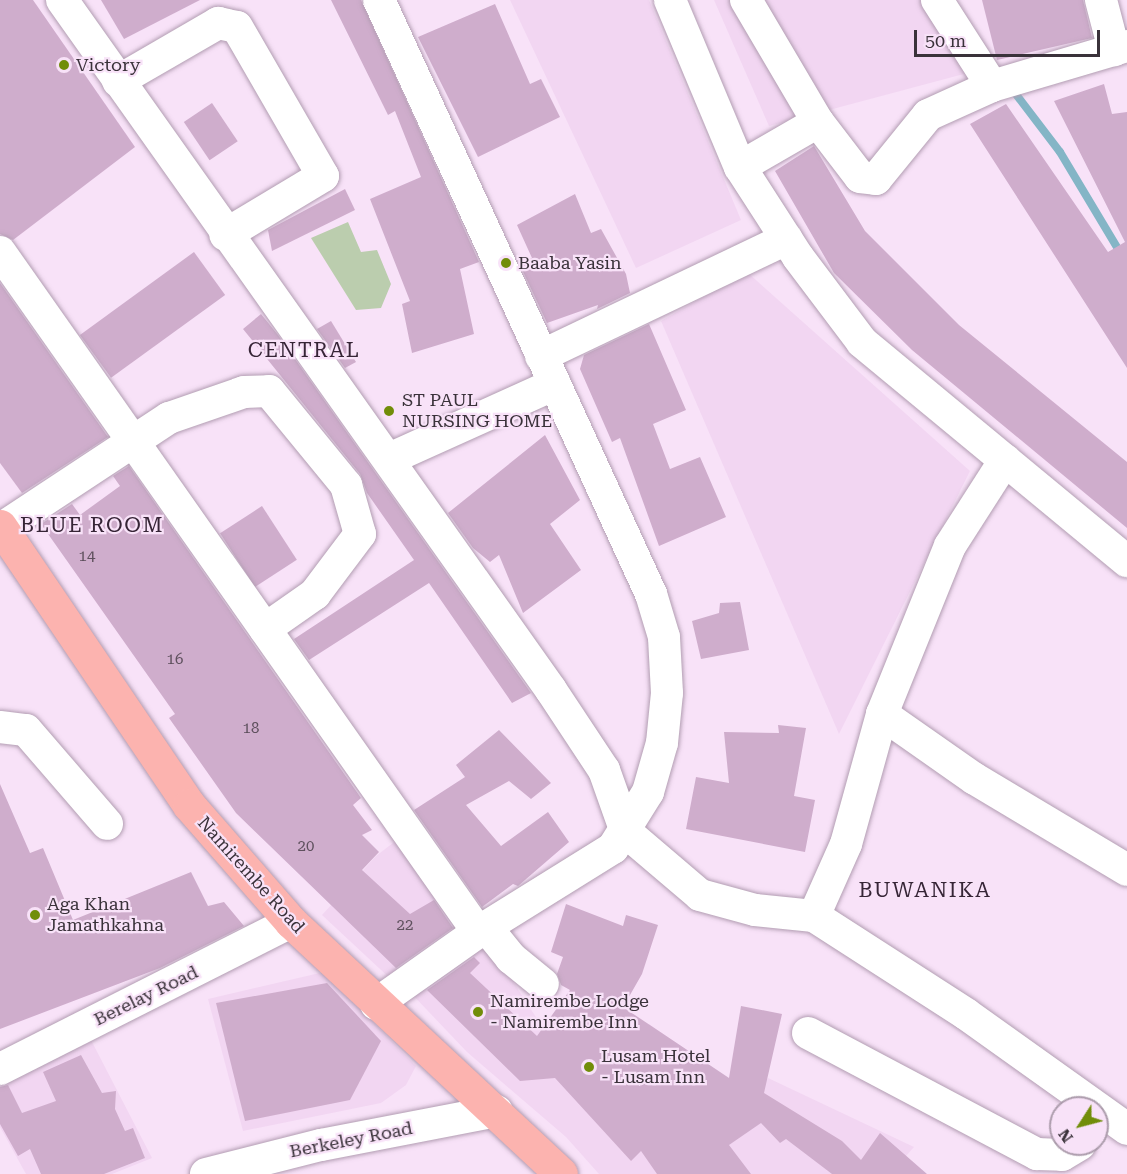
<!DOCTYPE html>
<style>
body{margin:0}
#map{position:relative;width:1127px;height:1174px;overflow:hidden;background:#f8e2f8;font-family:"Roboto Serif",serif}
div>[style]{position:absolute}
.built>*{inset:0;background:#f2d6f2}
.green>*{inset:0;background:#bbcdae}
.stream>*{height:8px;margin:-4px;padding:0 4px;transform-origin:4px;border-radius:4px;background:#84b5c6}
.building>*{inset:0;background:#cfadcc;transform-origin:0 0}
.roads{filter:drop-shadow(0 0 2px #b29db2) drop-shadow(0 0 2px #b29db2)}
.minor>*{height:32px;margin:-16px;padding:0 16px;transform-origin:16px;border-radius:16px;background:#fff}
.major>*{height:33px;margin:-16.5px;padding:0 16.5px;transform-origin:16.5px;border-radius:16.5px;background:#fcb3af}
.dots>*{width:16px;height:16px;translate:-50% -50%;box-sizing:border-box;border:3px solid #f8e2f8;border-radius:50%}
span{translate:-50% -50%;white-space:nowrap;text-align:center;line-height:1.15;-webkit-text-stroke:4.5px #f8e2f8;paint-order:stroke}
.number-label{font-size:15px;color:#5f515e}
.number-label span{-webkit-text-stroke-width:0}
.poi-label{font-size:18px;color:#3a323a}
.left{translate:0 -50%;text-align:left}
.street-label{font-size:18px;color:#3a323a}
.quarter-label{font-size:21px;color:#362536;letter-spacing:1.5px}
.north{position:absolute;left:1049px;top:1096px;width:60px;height:60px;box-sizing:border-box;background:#f8e2f8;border:2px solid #ac9cac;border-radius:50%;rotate:234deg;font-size:16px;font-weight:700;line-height:24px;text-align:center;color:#3a323a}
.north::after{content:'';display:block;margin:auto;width:21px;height:27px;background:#718d09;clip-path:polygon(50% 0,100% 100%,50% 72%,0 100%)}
.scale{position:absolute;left:914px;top:30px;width:186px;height:27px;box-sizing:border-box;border:3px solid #3a323a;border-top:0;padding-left:8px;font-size:18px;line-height:21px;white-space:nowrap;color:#3a323a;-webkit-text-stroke:4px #f8e2f8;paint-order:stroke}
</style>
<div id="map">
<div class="built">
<div style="clip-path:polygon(510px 0,649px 0,741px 220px,636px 268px)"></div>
<div style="clip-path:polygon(714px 0,943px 0,990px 67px,769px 126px)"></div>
<div style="clip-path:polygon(747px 272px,970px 471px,839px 734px,661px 321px)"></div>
<div style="clip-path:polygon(402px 836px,469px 931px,395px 983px,322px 915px,376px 856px)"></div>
<div style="clip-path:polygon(485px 938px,550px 1039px,618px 1072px,649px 1024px,742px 1088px,761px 1090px,768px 1078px,914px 1147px,890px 1174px,599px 1174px,566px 1137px,467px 1052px,408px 990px)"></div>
<div style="clip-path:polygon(324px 972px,416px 1066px,406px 1085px,381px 1103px,243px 1131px,208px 999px)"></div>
<div style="clip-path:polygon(91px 1040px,152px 1158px,112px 1174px,26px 1174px,0 1127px,0 1086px)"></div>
</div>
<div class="green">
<div style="clip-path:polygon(348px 222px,361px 252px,377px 250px,391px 284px,381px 308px,356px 310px,311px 238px)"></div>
</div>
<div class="stream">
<div style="left:1012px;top:89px;width:79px;rotate:52.7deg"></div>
<div style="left:1060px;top:152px;width:131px;rotate:59.1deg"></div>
</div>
<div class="building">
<div style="clip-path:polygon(0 0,33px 0,135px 147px,13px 240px,0 234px)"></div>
<div style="clip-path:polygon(101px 0,200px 0,124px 39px)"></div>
<div style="clip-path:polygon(331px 0,361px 0,479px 262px,460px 269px,474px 334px,412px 353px,402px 304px,410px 301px,370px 199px,421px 177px,395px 111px,388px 115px)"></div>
<div style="clip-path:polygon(982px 0,1083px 0,1092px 38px,997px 60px)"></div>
<div style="clip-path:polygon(495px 4px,530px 84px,541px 79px,560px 117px,478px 157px,418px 37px)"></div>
<div style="clip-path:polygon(1104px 84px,1112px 114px,1127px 112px,1127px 368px,970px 124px,1006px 104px,1108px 252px,1125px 242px,1054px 101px)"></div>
<div style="left:212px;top:103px;width:46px;height:34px;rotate:56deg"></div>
<div style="clip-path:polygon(814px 146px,865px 231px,959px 325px,1127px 462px,1127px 528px,912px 350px,834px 273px,775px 171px)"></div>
<div style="clip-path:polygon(345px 189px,355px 210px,272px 251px,268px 230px)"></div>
<div style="clip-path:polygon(575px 194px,591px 233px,601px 229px,626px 274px,630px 293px,597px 309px,598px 305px,547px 323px,519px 263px,532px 258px,517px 225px)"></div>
<div style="left:194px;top:252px;width:53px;height:141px;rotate:54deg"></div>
<div style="clip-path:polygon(0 283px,108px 437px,22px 493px,0 463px)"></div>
<div style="clip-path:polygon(261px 314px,278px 335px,531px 693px,512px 703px,429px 583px,309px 660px,294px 639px,414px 560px,367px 493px,360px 474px,243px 329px)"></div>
<div style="clip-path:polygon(331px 321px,356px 362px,345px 368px,317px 329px)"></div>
<div style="clip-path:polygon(649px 324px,686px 410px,653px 424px,670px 469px,700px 457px,726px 517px,659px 546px,620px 438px,612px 442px,580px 369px,584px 355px)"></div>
<div style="clip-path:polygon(545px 435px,580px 500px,550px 524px,581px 570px,523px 613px,499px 555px,490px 562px,473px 548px,448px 513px)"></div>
<div style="clip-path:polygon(129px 466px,361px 798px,353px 805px,372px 830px,362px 835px,379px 852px,362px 870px,410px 914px,434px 900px,453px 928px,396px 968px,236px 813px,169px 718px,175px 714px,41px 524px,72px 504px,80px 515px,120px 486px,113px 476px)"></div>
<div style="left:262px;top:506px;width:64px;height:50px;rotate:57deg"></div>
<div style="clip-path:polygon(740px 602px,749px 650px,701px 659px,692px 621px,719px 613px,720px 603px)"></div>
<div style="clip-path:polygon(778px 725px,806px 728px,794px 796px,815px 800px,805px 852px,686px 829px,696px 777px,729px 783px,724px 732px,779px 733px)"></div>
<div style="clip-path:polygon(499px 730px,551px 783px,531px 799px,509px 781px,466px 805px,501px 846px,548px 812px,569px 842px,518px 886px,513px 884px,482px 907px,414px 810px,465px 777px,456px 765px)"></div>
<div style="clip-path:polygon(0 784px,30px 853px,43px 848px,73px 920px,191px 872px,208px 906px,224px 902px,244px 926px,160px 968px,0 1029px)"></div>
<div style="clip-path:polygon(566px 904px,623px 926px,626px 915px,658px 925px,642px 974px,626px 1002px,611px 999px,729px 1078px,741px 1006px,782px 1014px,764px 1093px,842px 1141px,861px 1160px,880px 1133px,927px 1174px,832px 1174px,786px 1139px,780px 1143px,761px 1123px,729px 1145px,751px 1174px,657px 1174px,641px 1151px,631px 1161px,555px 1078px,520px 1081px,427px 990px,474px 957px,480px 963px,470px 973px,537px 1036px,570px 990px,561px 985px,557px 974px,563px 957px,551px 952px)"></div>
<div style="clip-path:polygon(327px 983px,381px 1041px,350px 1100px,245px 1121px,216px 1003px)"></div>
<div style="clip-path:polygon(81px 1055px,102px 1093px,116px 1091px,115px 1109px,125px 1131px,133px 1128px,145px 1158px,104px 1174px,41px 1174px,30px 1149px,18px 1156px,0 1124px,0 1087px,8px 1085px,22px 1113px,56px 1101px,43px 1072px)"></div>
</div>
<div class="roads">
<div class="minor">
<div style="left:62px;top:0;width:846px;rotate:54.67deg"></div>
<div style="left:551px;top:690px;width:96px;rotate:56.5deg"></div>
<div style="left:604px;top:770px;width:66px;rotate:70.5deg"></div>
<div style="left:626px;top:832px;width:97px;rotate:40.4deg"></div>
<div style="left:700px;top:895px;width:57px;rotate:15.3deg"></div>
<div style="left:755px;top:910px;width:59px;rotate:5.8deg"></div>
<div style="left:814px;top:916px;width:181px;rotate:32.8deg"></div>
<div style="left:966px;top:1014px;width:198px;rotate:35.5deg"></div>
<div style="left:670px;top:0;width:181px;rotate:67.3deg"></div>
<div style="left:740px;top:167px;width:107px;rotate:57.2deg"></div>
<div style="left:798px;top:257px;width:106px;rotate:53deg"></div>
<div style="left:862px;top:342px;width:344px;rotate:39.6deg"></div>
<div style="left:746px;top:0;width:142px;rotate:59.5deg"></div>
<div style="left:937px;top:0;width:102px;rotate:57.4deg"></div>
<div style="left:992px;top:86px;width:141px;rotate:-16.5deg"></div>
<div style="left:1101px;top:0;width:52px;rotate:75.4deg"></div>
<div style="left:118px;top:81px;width:116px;rotate:-30.1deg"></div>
<div style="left:218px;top:23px;width:19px;rotate:12deg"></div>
<div style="left:237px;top:27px;width:172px;rotate:60deg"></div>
<div style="left:323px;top:176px;width:114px;rotate:149deg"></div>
<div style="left:740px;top:167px;width:90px;rotate:-30deg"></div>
<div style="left:818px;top:122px;width:69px;rotate:52.6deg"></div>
<div style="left:860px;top:177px;width:16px;rotate:7deg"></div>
<div style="left:876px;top:179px;width:82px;rotate:-50.9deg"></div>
<div style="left:928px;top:115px;width:70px;rotate:-24.4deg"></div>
<div style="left:0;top:252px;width:831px;rotate:54.9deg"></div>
<div style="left:541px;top:356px;width:272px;rotate:-25.5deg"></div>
<div style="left:389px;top:459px;width:182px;rotate:-24.3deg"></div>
<div style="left:2px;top:528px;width:200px;rotate:-33.4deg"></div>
<div style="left:169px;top:418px;width:79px;rotate:-19.1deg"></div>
<div style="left:244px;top:392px;width:25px;rotate:-2deg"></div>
<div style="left:269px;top:391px;width:122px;rotate:50.7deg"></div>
<div style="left:346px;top:485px;width:51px;rotate:74.1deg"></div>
<div style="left:360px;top:534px;width:75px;rotate:126.9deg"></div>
<div style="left:315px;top:594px;width:61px;rotate:145deg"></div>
<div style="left:882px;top:714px;width:113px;rotate:35deg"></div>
<div style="left:975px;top:779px;width:177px;rotate:30.9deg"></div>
<div style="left:0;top:727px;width:26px;rotate:7deg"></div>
<div style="left:26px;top:730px;width:124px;rotate:49.2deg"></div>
<div style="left:814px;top:916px;width:79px;rotate:-66deg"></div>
<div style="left:846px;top:844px;width:135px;rotate:-74.5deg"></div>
<div style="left:882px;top:714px;width:181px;rotate:-68deg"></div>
<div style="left:950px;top:546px;width:102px;rotate:-57.4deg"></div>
<div style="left:486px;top:927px;width:40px;rotate:51deg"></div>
<div style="left:511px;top:958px;width:41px;rotate:39.1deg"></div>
<div style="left:376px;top:1004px;width:125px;rotate:-35.2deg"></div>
<div style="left:478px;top:932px;width:159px;rotate:-31.9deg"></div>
<div style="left:613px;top:848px;width:66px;rotate:-58deg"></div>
<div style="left:648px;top:792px;width:51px;rotate:-74.1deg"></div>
<div style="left:662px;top:743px;width:50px;rotate:-84.3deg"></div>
<div style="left:667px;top:693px;width:56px;rotate:-93.1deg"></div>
<div style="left:664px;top:637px;width:45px;rotate:-106.8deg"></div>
<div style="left:651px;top:594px;width:653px;rotate:-114.6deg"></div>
<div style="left:808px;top:1033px;width:259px;rotate:27.9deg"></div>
<div style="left:1037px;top:1154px;width:25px;rotate:2deg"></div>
<div style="left:1062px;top:1155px;width:21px;rotate:-31deg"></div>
<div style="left:0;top:1069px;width:326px;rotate:-26.8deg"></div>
<div style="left:206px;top:1174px;width:119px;rotate:-14.2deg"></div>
<div style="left:321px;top:1145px;width:179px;rotate:-10.9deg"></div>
</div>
<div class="major">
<div style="left:0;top:526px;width:337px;rotate:55.9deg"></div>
<div style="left:189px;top:805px;width:155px;rotate:48.9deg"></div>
<div style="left:291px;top:922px;width:369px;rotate:43deg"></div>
</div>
</div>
<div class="dots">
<div style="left:64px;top:65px;background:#718d09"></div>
<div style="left:506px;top:263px;background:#718d09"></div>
<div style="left:389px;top:411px;background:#718d09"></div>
<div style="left:35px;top:915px;background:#718d09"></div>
<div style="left:478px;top:1012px;background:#718d09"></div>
<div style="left:589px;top:1067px;background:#718d09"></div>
</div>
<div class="number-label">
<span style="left:87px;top:557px">14</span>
<span style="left:175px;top:660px">16</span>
<span style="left:251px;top:729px">18</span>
<span style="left:306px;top:847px">20</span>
<span style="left:405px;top:926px">22</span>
</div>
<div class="poi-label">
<span class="left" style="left:76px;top:65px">Victory</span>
<span class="left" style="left:518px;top:263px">Baaba Yasin</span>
<span class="left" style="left:402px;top:411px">ST PAUL<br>NURSING HOME</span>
<span class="left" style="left:47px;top:915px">Aga Khan<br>Jamathkahna</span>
<span class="left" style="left:490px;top:1012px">Namirembe Lodge<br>- Namirembe Inn</span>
<span class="left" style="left:601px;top:1067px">Lusam Hotel<br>- Lusam Inn</span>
</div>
<div class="street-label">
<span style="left:251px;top:875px;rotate:48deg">Namirembe Road</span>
<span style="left:146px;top:996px;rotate:-26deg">Berelay Road</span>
<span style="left:351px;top:1140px;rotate:-11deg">Berkeley Road</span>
</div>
<div class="quarter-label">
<span style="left:304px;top:350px">CENTRAL</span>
<span style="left:92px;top:525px">BLUE ROOM</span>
<span style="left:925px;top:890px">BUWANIKA</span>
</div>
<div class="north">N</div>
<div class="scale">50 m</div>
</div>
